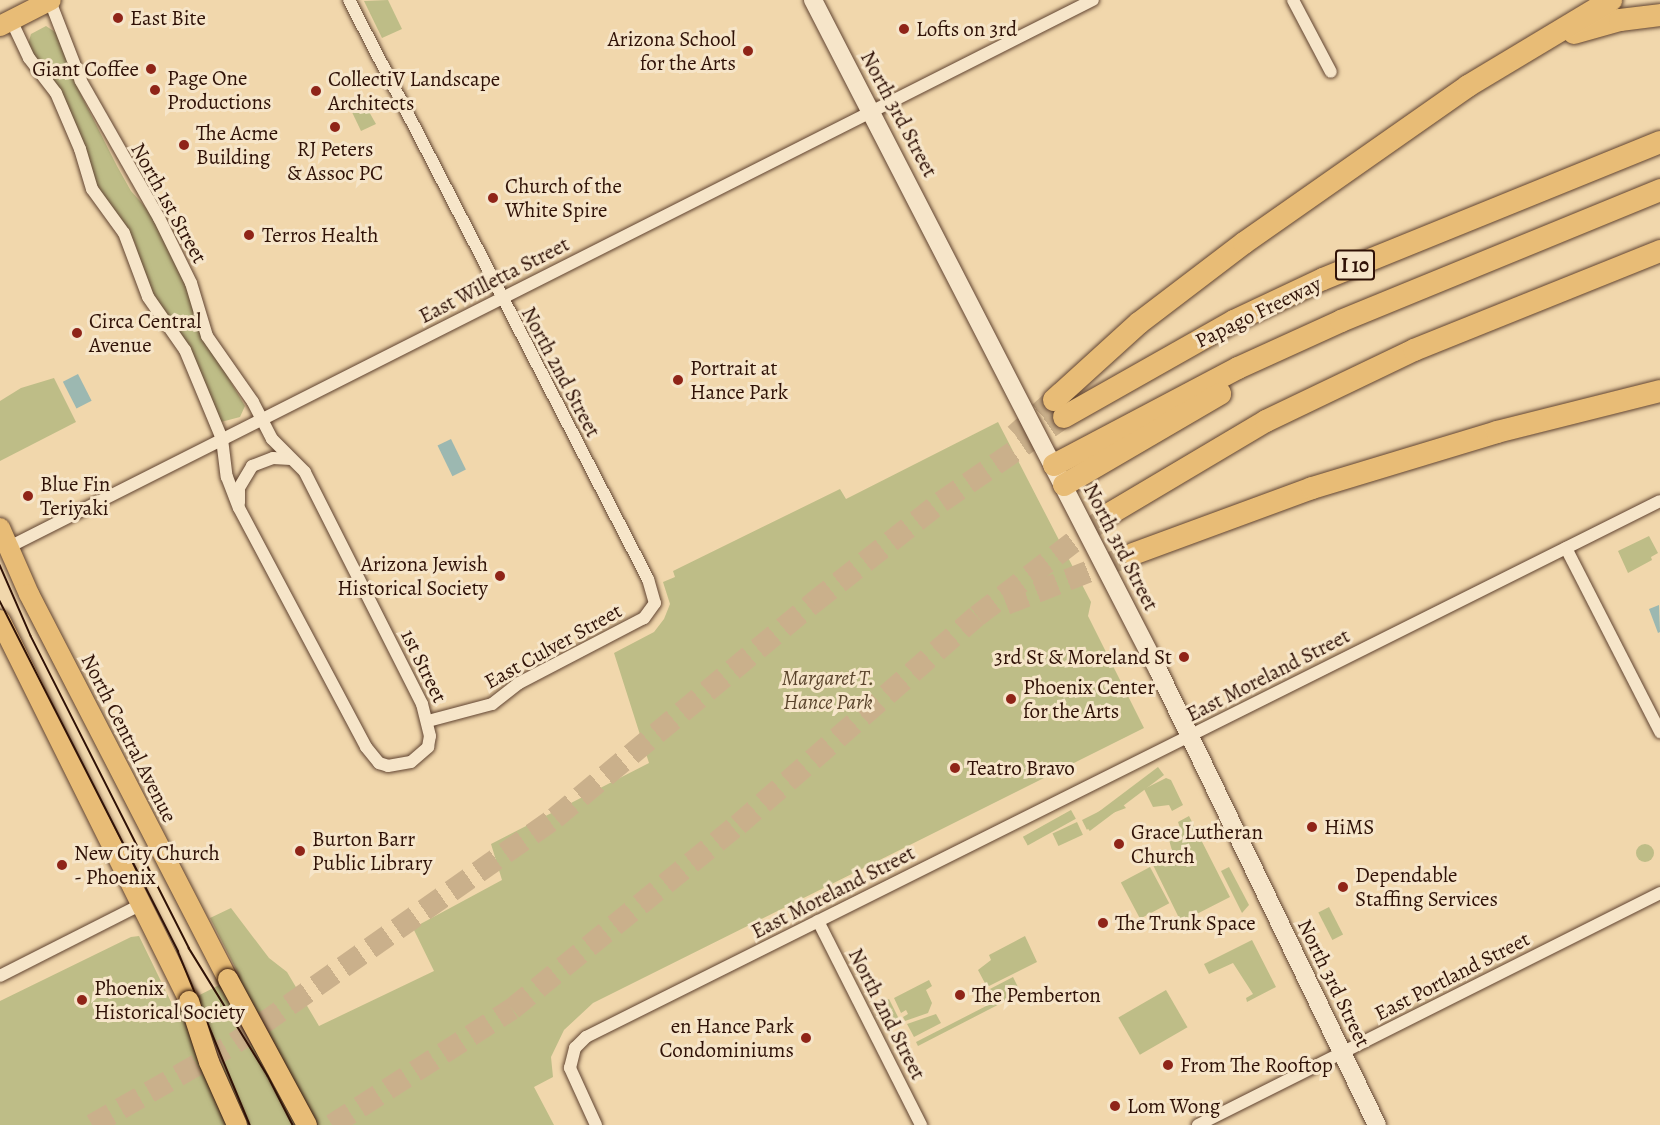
<!DOCTYPE html>
<style>
body{margin:0}
#map{position:relative;width:1660px;height:1125px;overflow:hidden;background:#f1d7ac;font-family:Alegreya,serif}
div>[style]{position:absolute}
.green>*{inset:0;background:#bebd87;transform-origin:0 0}
.round{border-radius:50%}
.water>*{inset:0;background:#9cb8b1;transform-origin:0 0}
.highway-tunnel>*{height:22px;margin-top:-11px;transform-origin:0;background:repeating-linear-gradient(90deg,#cab08b 0 22px,transparent 0 33px)}
.roads{filter:drop-shadow(0 0 2px #604330) drop-shadow(0 0 2px #604330)}
.street>*{height:12px;margin:-6px;padding:0 6px;transform-origin:6px;border-radius:6px;background:#f6e5c9}
.secondary>*{height:18px;margin:-9px;padding:0 9px;transform-origin:9px;border-radius:9px;background:#f6e5c9}
.primary>*{height:20px;margin:-10px;padding:0 10px;transform-origin:10px;border-radius:10px;background:#e8bc76}
.highway>*{height:22px;margin:-11px;padding:0 11px;transform-origin:11px;border-radius:11px;background:#e8bc76}
.tram>*{height:1.5px;margin:-0.75px;padding:0 0.75px;transform-origin:0.75px;border-radius:0.75px;background:#301207}
.bridges{filter:drop-shadow(0 0 2px #301207) drop-shadow(0 0 2px #301207)}
.primary-bridge>*{height:20px;margin:-10px;padding:0 10px;transform-origin:10px;border-radius:10px;background:#e8bc76}
.dots>*{width:16px;height:16px;translate:-50% -50%;box-sizing:border-box;border:3px solid #f6e5c9;border-radius:50%}
span{translate:-50% -50%;white-space:nowrap;text-align:center;line-height:1.15;-webkit-text-stroke:6px #f6e5c9;paint-order:stroke}
.shield-label span{padding:2px 4px;background:#f6e5c9;border:2px solid;border-radius:4px;-webkit-text-stroke-width:0}
.shield-label{font-size:20px;color:#301207;font-weight:700}
.poi-label{font-size:21px;color:#301207}
.left{translate:0 -50%;text-align:left}
.right{translate:-100% -50%;text-align:right}
.street-label{font-size:21px;color:#301207}
.park-label{font-size:21px;color:#5b452d;font-style:italic}
</style>
<div id="map">
<div class="green">
<div style="clip-path:polygon(388px 0,402px 29px,382px 38px,364px 1px)"></div>
<div style="clip-path:polygon(46px 26px,61px 36px,70px 73px,117px 166px,131px 191px,149px 211px,187px 286px,202px 334px,245px 406px,240px 417px,221px 422px,178px 328px,147px 287px,135px 243px,99px 192px,27px 48px,31px 34px)"></div>
<div style="clip-path:polygon(364px 103px,376px 124px,361px 131px,351px 110px)"></div>
<div style="clip-path:polygon(54px 378px,76px 422px,0 461px,0 401px,21px 388px)"></div>
<div style="clip-path:polygon(998px 422px,1091px 602px,1088px 616px,1144px 728px,593px 1003px,564px 1030px,551px 1057px,553px 1077px,534px 1087px,554px 1125px,0 1125px,0 1001px,131px 937px,139px 936px,174px 1008px,239px 975px,210px 918px,231px 908px,269px 958px,287px 972px,319px 1026px,434px 971px,413px 928px,502px 880px,491px 844px,649px 763px,614px 653px,654px 632px,664px 619px,670px 604px,663px 582px,675px 577px,673px 571px,840px 489px,846px 499px)"></div>
<div style="clip-path:polygon(1649px 536px,1658px 553px,1651px 557px,1652px 560px,1628px 573px,1618px 551px)"></div>
<div style="left:1158px;top:767px;width:10px;height:93px;rotate:53deg"></div>
<div style="clip-path:polygon(1166px 778px,1171px 780px,1183px 805px,1172px 811px,1169px 805px,1153px 807px,1144px 789px)"></div>
<div style="clip-path:polygon(1120px 801px,1126px 808px,1094px 820px,1087px 830px,1082px 820px)"></div>
<div style="left:1071px;top:810px;width:10px;height:55px;rotate:61deg"></div>
<div style="clip-path:polygon(1189px 816px,1230px 897px,1181px 922px,1153px 865px,1173px 854px,1169px 840px,1180px 828px,1178px 822px)"></div>
<div style="left:1077px;top:822px;width:14px;height:27px;rotate:65deg"></div>
<div class="round" style="left:1636px;top:844px;width:18px;height:18px"></div>
<div style="left:1150px;top:867px;width:41px;height:33px;rotate:62deg"></div>
<div style="clip-path:polygon(1229px 867px,1249px 905px,1242px 913px,1221px 871px)"></div>
<div style="left:1329px;top:907px;width:31px;height:12px;rotate:63deg"></div>
<div style="clip-path:polygon(1025px 936px,1037px 962px,987px 987px,978px 970px,991px 960px,989px 955px)"></div>
<div style="clip-path:polygon(1252px 940px,1276px 987px,1247px 1002px,1246px 998px,1253px 994px,1233px 963px,1209px 974px,1204px 964px)"></div>
<div style="clip-path:polygon(1013px 977px,1021px 993px,918px 1046px,916px 1042px,994px 1002px,988px 990px)"></div>
<div style="clip-path:polygon(929px 980px,932px 986px,926px 990px,932px 1003px,928px 1013px,905px 1021px,903px 1017px,908px 1014px,906px 1010px,901px 1013px,894px 998px)"></div>
<div style="left:1166px;top:990px;width:43px;height:55px;rotate:60deg"></div>
<div style="clip-path:polygon(889px 999px,901px 1023px,884px 1028px,873px 1006px)"></div>
<div style="clip-path:polygon(936px 1014px,941px 1023px,914px 1037px,907px 1024px)"></div>
</div>
<div class="water">
<div style="left:78px;top:374px;width:30px;height:17px;rotate:63deg"></div>
<div style="left:451px;top:439px;width:34px;height:15px;rotate:64deg"></div>
<div style="clip-path:polygon(1659px 605px,1660px 632px,1658px 633px,1649px 609px)"></div>
</div>
<div class="highway-tunnel">
<div style="left:1015px;top:435px;width:52px;rotate:-41.9deg"></div>
<div style="left:1006px;top:604px;width:136px;rotate:-21.5deg"></div>
<div style="left:92px;top:1125px;width:165px;rotate:-29.8deg"></div>
<div style="left:235px;top:1043px;width:391px;rotate:-35.1deg"></div>
<div style="left:555px;top:818px;width:336px;rotate:-39.8deg"></div>
<div style="left:813px;top:603px;width:163px;rotate:-38.3deg"></div>
<div style="left:941px;top:502px;width:150px;rotate:-34.6deg"></div>
<div style="left:332px;top:1125px;width:214px;rotate:-32.8deg"></div>
<div style="left:512px;top:1009px;width:291px;rotate:-39.2deg"></div>
<div style="left:738px;top:825px;width:317px;rotate:-41.2deg"></div>
<div style="left:977px;top:616px;width:169px;rotate:-37.5deg"></div>
</div>
<div class="roads">
<div class="street">
<div style="left:349px;top:0;width:652px;rotate:62.69deg"></div>
<div style="left:648px;top:579px;width:25px;rotate:74deg"></div>
<div style="left:655px;top:603px;width:19px;rotate:126deg"></div>
<div style="left:644px;top:618px;width:141px;rotate:152.5deg"></div>
<div style="left:519px;top:683px;width:34px;rotate:142deg"></div>
<div style="left:492px;top:704px;width:66px;rotate:165.1deg"></div>
<div style="left:1293px;top:0;width:81px;rotate:62.2deg"></div>
<div style="left:11px;top:20px;width:42px;rotate:64.7deg"></div>
<div style="left:29px;top:58px;width:44px;rotate:52.4deg"></div>
<div style="left:56px;top:93px;width:61px;rotate:66.8deg"></div>
<div style="left:80px;top:149px;width:42px;rotate:73.3deg"></div>
<div style="left:92px;top:189px;width:54px;rotate:54deg"></div>
<div style="left:124px;top:233px;width:68px;rotate:69.4deg"></div>
<div style="left:148px;top:297px;width:65px;rotate:55.1deg"></div>
<div style="left:185px;top:350px;width:96px;rotate:67.4deg"></div>
<div style="left:222px;top:439px;width:38px;rotate:83deg"></div>
<div style="left:227px;top:477px;width:33px;rotate:69deg"></div>
<div style="left:239px;top:508px;width:271px;rotate:62deg"></div>
<div style="left:366px;top:747px;width:21px;rotate:51deg"></div>
<div style="left:379px;top:763px;width:9px;rotate:18deg"></div>
<div style="left:388px;top:766px;width:23px;rotate:-10deg"></div>
<div style="left:411px;top:762px;width:23px;rotate:-41deg"></div>
<div style="left:428px;top:747px;width:11px;rotate:-80deg"></div>
<div style="left:430px;top:736px;width:33px;rotate:-104deg"></div>
<div style="left:422px;top:704px;width:260px;rotate:-116.8deg"></div>
<div style="left:305px;top:472px;width:47px;rotate:-135deg"></div>
<div style="left:272px;top:439px;width:42px;rotate:-117.2deg"></div>
<div style="left:253px;top:402px;width:80px;rotate:-124.9deg"></div>
<div style="left:207px;top:336px;width:55px;rotate:-106.8deg"></div>
<div style="left:191px;top:283px;width:72px;rotate:-116.2deg"></div>
<div style="left:159px;top:218px;width:158px;rotate:-119.7deg"></div>
<div style="left:81px;top:81px;width:86px;rotate:-111.2deg"></div>
<div style="left:239px;top:503px;width:15px;rotate:-90deg"></div>
<div style="left:239px;top:488px;width:26px;rotate:-59deg"></div>
<div style="left:252px;top:466px;width:22px;rotate:-21deg"></div>
<div style="left:273px;top:458px;width:18px;rotate:3deg"></div>
<div style="left:9px;top:547px;width:1214px;rotate:-26.78deg"></div>
<div style="left:1566px;top:548px;width:207px;rotate:62.9deg"></div>
<div style="left:818px;top:921px;width:229px;rotate:63.2deg"></div>
<div style="left:0;top:976px;width:157px;rotate:-26.9deg"></div>
<div style="left:596px;top:1125px;width:63px;rotate:-114.5deg"></div>
<div style="left:570px;top:1068px;width:21px;rotate:-76deg"></div>
<div style="left:575px;top:1048px;width:16px;rotate:-45deg"></div>
<div style="left:586px;top:1037px;width:1200px;rotate:-26.52deg"></div>
<div style="left:1198px;top:1125px;width:517px;rotate:-26.66deg"></div>
</div>
<div class="secondary">
<div style="left:813px;top:0;width:754px;rotate:62.75deg"></div>
<div style="left:1158px;top:670px;width:505px;rotate:64.3deg"></div>
</div>
<div class="primary">
<div style="left:0;top:26px;width:57px;rotate:-27deg"></div>
<div style="left:0;top:528px;width:72px;rotate:66.3deg"></div>
<div style="left:29px;top:594px;width:433px;rotate:62.7deg"></div>
<div style="left:0;top:620px;width:425px;rotate:63.6deg"></div>
</div>
<div class="highway">
<div style="left:1574px;top:33px;width:48px;rotate:-15.8deg"></div>
<div style="left:1620px;top:20px;width:40px;rotate:-7.1deg"></div>
<div style="left:1054px;top:400px;width:115px;rotate:-42.2deg"></div>
<div style="left:1139px;top:323px;width:132px;rotate:-37.3deg"></div>
<div style="left:1244px;top:243px;width:274px;rotate:-35deg"></div>
<div style="left:1468px;top:86px;width:167px;rotate:-31deg"></div>
<div style="left:1064px;top:417px;width:195px;rotate:-29.5deg"></div>
<div style="left:1234px;top:321px;width:98px;rotate:-25.3deg"></div>
<div style="left:1323px;top:279px;width:364px;rotate:-22.1deg"></div>
<div style="left:1054px;top:465px;width:208px;rotate:-27.8deg"></div>
<div style="left:1238px;top:368px;width:113px;rotate:-24.5deg"></div>
<div style="left:1341px;top:321px;width:345px;rotate:-22.3deg"></div>
<div style="left:1064px;top:485px;width:181px;rotate:-30.3deg"></div>
<div style="left:1111px;top:513px;width:180px;rotate:-30.7deg"></div>
<div style="left:1266px;top:421px;width:164px;rotate:-25.6deg"></div>
<div style="left:1414px;top:350px;width:265px;rotate:-21.9deg"></div>
<div style="left:1133px;top:554px;width:191px;rotate:-20.2deg"></div>
<div style="left:1312px;top:488px;width:193px;rotate:-16.8deg"></div>
<div style="left:1497px;top:432px;width:168px;rotate:-14.1deg"></div>
</div>
</div>
<div class="tram">
<div style="left:0;top:565px;width:77px;rotate:66.4deg"></div>
<div style="left:31px;top:636px;width:350px;rotate:63.1deg"></div>
<div style="left:189px;top:948px;width:150px;rotate:58.3deg"></div>
<div style="left:268px;top:1076px;width:55px;rotate:63deg"></div>
<div style="left:0;top:601px;width:393px;rotate:63deg"></div>
<div style="left:178px;top:951px;width:188px;rotate:67.5deg"></div>
</div>
<div class="bridges">
<div class="primary-bridge">
<div style="left:228px;top:979px;width:166px;rotate:61.6deg"></div>
<div style="left:189px;top:1001px;width:64px;rotate:71.8deg"></div>
<div style="left:209px;top:1062px;width:69px;rotate:66deg"></div>
</div>
</div>
<div class="dots">
<div style="left:118px;top:18px;background:#8f2418"></div>
<div style="left:904px;top:29px;background:#8f2418"></div>
<div style="left:748px;top:51px;background:#8f2418"></div>
<div style="left:151px;top:69px;background:#8f2418"></div>
<div style="left:155px;top:90px;background:#8f2418"></div>
<div style="left:316px;top:91px;background:#8f2418"></div>
<div style="left:335px;top:127px;background:#8f2418"></div>
<div style="left:184px;top:145px;background:#8f2418"></div>
<div style="left:493px;top:198px;background:#8f2418"></div>
<div style="left:249px;top:235px;background:#8f2418"></div>
<div style="left:77px;top:333px;background:#8f2418"></div>
<div style="left:678px;top:380px;background:#8f2418"></div>
<div style="left:28px;top:496px;background:#8f2418"></div>
<div style="left:500px;top:576px;background:#8f2418"></div>
<div style="left:1184px;top:657px;background:#8f2418"></div>
<div style="left:1011px;top:699px;background:#8f2418"></div>
<div style="left:955px;top:768px;background:#8f2418"></div>
<div style="left:1312px;top:827px;background:#8f2418"></div>
<div style="left:1119px;top:844px;background:#8f2418"></div>
<div style="left:300px;top:851px;background:#8f2418"></div>
<div style="left:62px;top:865px;background:#8f2418"></div>
<div style="left:1343px;top:887px;background:#8f2418"></div>
<div style="left:1103px;top:923px;background:#8f2418"></div>
<div style="left:960px;top:995px;background:#8f2418"></div>
<div style="left:82px;top:1000px;background:#8f2418"></div>
<div style="left:806px;top:1038px;background:#8f2418"></div>
<div style="left:1168px;top:1065px;background:#8f2418"></div>
<div style="left:1115px;top:1106px;background:#8f2418"></div>
</div>
<div class="shield-label">
<span style="left:1355px;top:265px">I 10</span>
</div>
<div class="poi-label">
<span class="left" style="left:130px;top:18px">East Bite</span>
<span class="left" style="left:916px;top:29px">Lofts on 3rd</span>
<span class="right" style="left:736px;top:51px">Arizona School<br>for the Arts</span>
<span class="right" style="left:139px;top:69px">Giant Coffee</span>
<span class="left" style="left:167px;top:90px">Page One<br>Productions</span>
<span class="left" style="left:328px;top:91px">CollectiV Landscape<br>Architects</span>
<span class="left" style="left:196px;top:145px">The Acme<br>Building</span>
<span style="left:335px;top:161px">RJ Peters<br>&amp; Assoc PC</span>
<span class="left" style="left:505px;top:198px">Church of the<br>White Spire</span>
<span class="left" style="left:262px;top:235px">Terros Health</span>
<span class="left" style="left:89px;top:333px">Circa Central<br>Avenue</span>
<span class="left" style="left:690px;top:380px">Portrait at<br>Hance Park</span>
<span class="left" style="left:40px;top:496px">Blue Fin<br>Teriyaki</span>
<span class="right" style="left:488px;top:576px">Arizona Jewish<br>Historical Society</span>
<span class="right" style="left:1172px;top:657px">3rd St &amp; Moreland St</span>
<span class="left" style="left:1023px;top:699px">Phoenix Center<br>for the Arts</span>
<span class="left" style="left:967px;top:768px">Teatro Bravo</span>
<span class="left" style="left:1324px;top:827px">HiMS</span>
<span class="left" style="left:1131px;top:844px">Grace Lutheran<br>Church</span>
<span class="left" style="left:312px;top:851px">Burton Barr<br>Public Library</span>
<span class="left" style="left:74px;top:865px">New City Church<br>- Phoenix</span>
<span class="left" style="left:1355px;top:887px">Dependable<br>Staffing Services</span>
<span class="left" style="left:1115px;top:923px">The Trunk Space</span>
<span class="left" style="left:94px;top:1000px">Phoenix<br>Historical Society</span>
<span class="left" style="left:972px;top:995px">The Pemberton</span>
<span class="right" style="left:794px;top:1038px">en Hance Park<br>Condominiums</span>
<span class="left" style="left:1180px;top:1065px">From The Rooftop</span>
<span class="left" style="left:1127px;top:1106px">Lom Wong</span>
</div>
<div class="street-label">
<span style="left:899px;top:114px;rotate:62deg">North 3rd Street</span>
<span style="left:169px;top:203px;rotate:61deg">North 1st Street</span>
<span style="left:494px;top:280px;rotate:-27deg">East Willetta Street</span>
<span style="left:1258px;top:312px;rotate:-26deg">Papago Freeway</span>
<span style="left:561px;top:372px;rotate:62deg">North 2nd Street</span>
<span style="left:1121px;top:547px;rotate:63deg">North 3rd Street</span>
<span style="left:553px;top:646px;rotate:-29deg">East Culver Street</span>
<span style="left:424px;top:666px;rotate:64deg">1st Street</span>
<span style="left:1268px;top:675px;rotate:-27deg">East Moreland Street</span>
<span style="left:129px;top:738px;rotate:63deg">North Central Avenue</span>
<span style="left:833px;top:892px;rotate:-27deg">East Moreland Street</span>
<span style="left:1452px;top:976px;rotate:-27deg">East Portland Street</span>
<span style="left:1334px;top:983px;rotate:64deg">North 3rd Street</span>
<span style="left:887px;top:1014px;rotate:63deg">North 2nd Street</span>
</div>
<div class="park-label">
<span style="left:828px;top:690px">Margaret T.<br>Hance Park</span>
</div>
</div>
